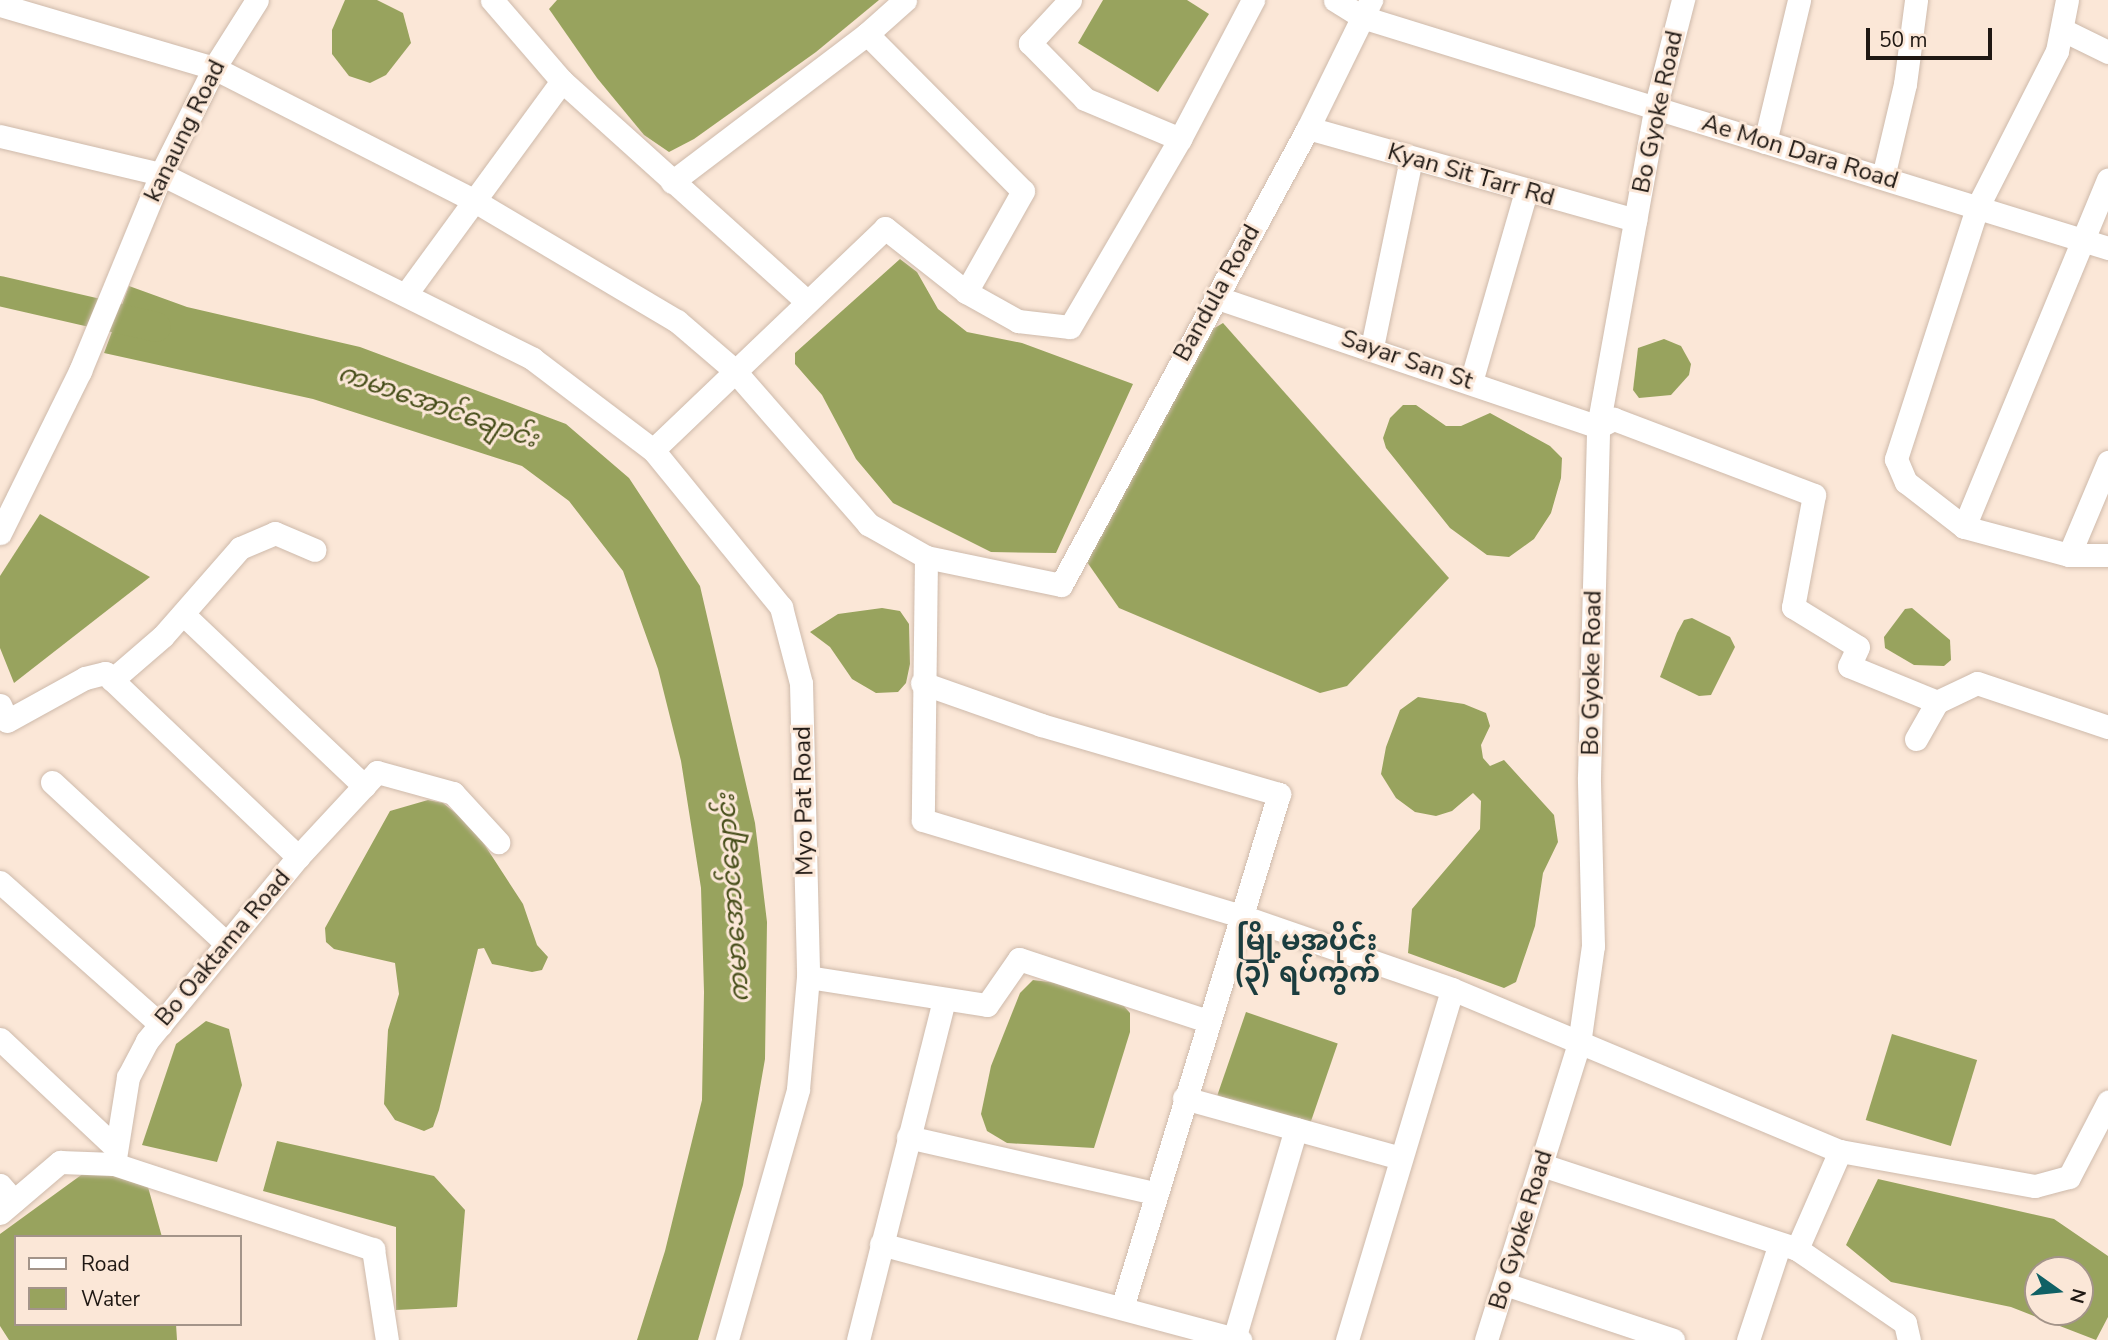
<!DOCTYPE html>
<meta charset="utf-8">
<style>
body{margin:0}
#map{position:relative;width:2108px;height:1340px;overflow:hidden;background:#fbe7d7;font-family:"Nunito Sans","Noto Sans Myanmar",sans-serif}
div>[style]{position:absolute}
.water>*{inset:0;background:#98a35e;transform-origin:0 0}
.river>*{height:30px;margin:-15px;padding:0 15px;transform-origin:15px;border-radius:15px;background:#98a35e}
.roads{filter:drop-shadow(0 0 2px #cebaab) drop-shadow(0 0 2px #cebaab)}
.minor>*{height:23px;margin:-11.5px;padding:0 11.5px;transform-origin:11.5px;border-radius:11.5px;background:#fff}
span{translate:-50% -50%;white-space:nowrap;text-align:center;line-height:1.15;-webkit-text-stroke:6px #fbe7d7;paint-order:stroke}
.street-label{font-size:24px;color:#1f1813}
.water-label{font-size:26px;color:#474e1a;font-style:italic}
.quarter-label{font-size:28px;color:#1b3d3f;font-weight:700}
.legend{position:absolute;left:14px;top:1235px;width:228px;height:91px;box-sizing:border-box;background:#fbe7d7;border:2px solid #a39489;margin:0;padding:9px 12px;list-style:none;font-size:21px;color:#1f1813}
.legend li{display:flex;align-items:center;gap:14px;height:35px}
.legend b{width:35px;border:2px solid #a39489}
.north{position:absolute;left:2024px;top:1256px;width:70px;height:70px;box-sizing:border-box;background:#fbe7d7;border:2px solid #a39489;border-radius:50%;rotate:105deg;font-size:19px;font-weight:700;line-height:28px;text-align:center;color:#1f1813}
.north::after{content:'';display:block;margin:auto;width:24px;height:32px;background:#106165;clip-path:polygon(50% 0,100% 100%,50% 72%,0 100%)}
.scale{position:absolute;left:1866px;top:28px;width:126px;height:32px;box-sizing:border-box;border:4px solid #1f1813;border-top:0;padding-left:9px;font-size:21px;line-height:24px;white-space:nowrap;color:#1f1813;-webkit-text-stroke:5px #fbe7d7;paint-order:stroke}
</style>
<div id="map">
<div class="water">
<div style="clip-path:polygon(345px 0,377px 0,403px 13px,411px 43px,386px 75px,370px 83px,349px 76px,332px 54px,332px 30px)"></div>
<div style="clip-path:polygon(557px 0,879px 0,816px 52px,694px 139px,669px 152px,644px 135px,597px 78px,549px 9px)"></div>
<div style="clip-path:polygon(1103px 0,1187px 0,1209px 14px,1158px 92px,1078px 43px)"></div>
<div style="clip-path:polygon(900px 259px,917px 272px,938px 309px,967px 332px,1022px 343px,1133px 384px,1056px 553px,991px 552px,893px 503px,856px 459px,822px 395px,795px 364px,795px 353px)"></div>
<div style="clip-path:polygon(129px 286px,187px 307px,360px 347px,566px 424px,629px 478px,700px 586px,755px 823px,767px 922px,765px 1059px,743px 1185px,698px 1340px,637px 1340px,665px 1251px,702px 1100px,704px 992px,701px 888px,681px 761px,658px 669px,623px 571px,569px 501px,522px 466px,313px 399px,104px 353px)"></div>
<div style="clip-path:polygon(1223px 323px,1449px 578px,1347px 686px,1320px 693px,1119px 608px,1087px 562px,1208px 332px)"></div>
<div style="clip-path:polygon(1664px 339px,1681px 346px,1691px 364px,1689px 375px,1671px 395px,1639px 398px,1633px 390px,1638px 348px)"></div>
<div style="clip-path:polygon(1403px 405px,1416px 405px,1446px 426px,1461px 426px,1490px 413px,1550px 446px,1562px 458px,1561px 478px,1551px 513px,1534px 539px,1509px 557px,1487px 555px,1450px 528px,1386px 448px,1383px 438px,1390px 418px)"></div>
<div style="clip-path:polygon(40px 514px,150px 577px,14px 683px,0 648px,0 576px)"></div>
<div style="clip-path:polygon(882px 608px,900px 611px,909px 624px,910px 664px,906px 683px,898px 692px,876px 693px,852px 679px,830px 647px,810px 632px,838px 614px)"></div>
<div style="clip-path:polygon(1912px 608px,1950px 640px,1951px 660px,1944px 666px,1914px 665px,1885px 648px,1884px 637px,1905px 609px)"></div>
<div style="clip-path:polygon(1692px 618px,1730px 637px,1735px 647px,1711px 695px,1699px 696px,1660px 677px,1677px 633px,1684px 620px)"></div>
<div style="clip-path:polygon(1418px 697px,1464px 704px,1486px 713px,1490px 726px,1481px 745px,1483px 758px,1490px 766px,1504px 760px,1554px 815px,1558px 842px,1543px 873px,1535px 926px,1516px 982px,1504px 988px,1408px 953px,1412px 909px,1480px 829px,1481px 801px,1473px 793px,1452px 811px,1436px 816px,1415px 812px,1396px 798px,1381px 774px,1386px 747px,1400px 710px)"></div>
<div style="clip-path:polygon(428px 800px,443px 803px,473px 827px,523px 904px,537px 945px,548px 957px,542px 970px,532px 972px,492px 964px,484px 948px,478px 949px,439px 1110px,433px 1127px,424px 1131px,395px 1120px,384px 1104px,388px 1030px,399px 994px,395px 963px,334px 949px,326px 942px,325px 928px,390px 811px)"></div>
<div style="clip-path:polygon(1033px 980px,1065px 984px,1122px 1004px,1130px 1013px,1130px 1032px,1094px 1148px,1007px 1143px,987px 1131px,981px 1114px,991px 1066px,1020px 993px)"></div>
<div style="left:1246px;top:1012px;width:97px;height:88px;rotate:19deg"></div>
<div style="clip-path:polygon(206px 1021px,229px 1029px,242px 1085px,217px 1162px,142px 1145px,176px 1044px)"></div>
<div style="left:1892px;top:1034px;width:89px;height:90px;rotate:17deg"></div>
<div style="clip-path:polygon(277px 1141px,434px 1176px,465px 1210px,457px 1307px,396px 1310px,396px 1227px,263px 1191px)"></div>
<div style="clip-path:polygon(95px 1165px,148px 1187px,162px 1237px,16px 1237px,16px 1324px,176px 1324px,177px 1340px,9px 1340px,0 1326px,0 1234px)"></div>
<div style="clip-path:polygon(evenodd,1878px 1179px,2054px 1219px,2108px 1256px,2108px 1317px,2096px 1340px,2011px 1307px,1891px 1282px,1846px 1245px,1878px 1179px,2038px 1270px,2080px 1270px,2080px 1312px,2038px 1312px,2038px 1270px)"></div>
</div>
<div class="river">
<div style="left:0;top:291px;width:160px;rotate:13deg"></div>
</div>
<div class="roads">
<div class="minor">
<div style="left:492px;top:0;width:107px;rotate:49.2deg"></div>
<div style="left:562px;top:81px;width:329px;rotate:42deg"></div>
<div style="left:1070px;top:0;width:59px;rotate:132.9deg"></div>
<div style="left:1030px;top:43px;width:78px;rotate:45.5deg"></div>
<div style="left:1085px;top:99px;width:103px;rotate:22.8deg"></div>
<div style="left:1335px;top:0;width:32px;rotate:32deg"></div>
<div style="left:1362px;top:17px;width:781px;rotate:17.21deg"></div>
<div style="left:2067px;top:0;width:52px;rotate:101.1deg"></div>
<div style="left:2057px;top:51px;width:176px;rotate:117deg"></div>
<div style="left:1977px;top:208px;width:264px;rotate:107.9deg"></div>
<div style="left:1896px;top:459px;width:25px;rotate:67deg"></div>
<div style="left:1906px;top:482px;width:73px;rotate:37.8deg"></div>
<div style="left:1964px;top:527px;width:109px;rotate:14.9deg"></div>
<div style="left:2069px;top:555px;width:39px"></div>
<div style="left:0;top:5px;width:223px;rotate:16.4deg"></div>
<div style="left:214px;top:68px;width:291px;rotate:27deg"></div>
<div style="left:473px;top:200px;width:237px;rotate:30.7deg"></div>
<div style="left:677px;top:321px;width:74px;rotate:40.6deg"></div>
<div style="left:733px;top:369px;width:206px;rotate:48.9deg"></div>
<div style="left:868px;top:524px;width:67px;rotate:29.6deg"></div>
<div style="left:926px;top:557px;width:138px;rotate:11.7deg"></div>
<div style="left:1061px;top:585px;width:519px;rotate:-61.61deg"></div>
<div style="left:1308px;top:128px;width:143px;rotate:-63.8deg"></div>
<div style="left:2063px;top:30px;width:50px;rotate:26.1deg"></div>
<div style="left:867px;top:34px;width:221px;rotate:45.2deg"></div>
<div style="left:1023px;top:191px;width:116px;rotate:119.4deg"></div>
<div style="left:1308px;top:128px;width:340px;rotate:15.7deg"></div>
<div style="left:0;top:136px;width:165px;rotate:13.3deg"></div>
<div style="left:161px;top:174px;width:415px;rotate:26.4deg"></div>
<div style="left:533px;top:359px;width:151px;rotate:37.2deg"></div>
<div style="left:653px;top:450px;width:203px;rotate:50.8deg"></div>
<div style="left:781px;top:607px;width:79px;rotate:75.3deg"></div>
<div style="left:801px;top:683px;width:294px;rotate:88.6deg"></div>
<div style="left:808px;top:977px;width:113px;rotate:95.1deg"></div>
<div style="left:798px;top:1090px;width:260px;rotate:105.9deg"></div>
<div style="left:1765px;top:142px;width:146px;rotate:-76.5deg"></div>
<div style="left:1883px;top:177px;width:96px;rotate:-76.7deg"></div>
<div style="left:1905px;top:84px;width:85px;rotate:-82.5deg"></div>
<div style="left:672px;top:182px;width:245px;rotate:-37.2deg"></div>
<div style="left:867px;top:34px;width:51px;rotate:-41.8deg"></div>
<div style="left:406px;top:294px;width:264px;rotate:-53.8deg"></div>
<div style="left:1215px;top:297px;width:404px;rotate:18.7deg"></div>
<div style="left:1598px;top:427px;width:18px;rotate:-27deg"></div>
<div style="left:1614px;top:419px;width:214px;rotate:20.8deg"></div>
<div style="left:1814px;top:495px;width:114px;rotate:100.6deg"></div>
<div style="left:1793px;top:607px;width:76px;rotate:31.6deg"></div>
<div style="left:1858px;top:647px;width:21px;rotate:115deg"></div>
<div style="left:1849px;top:666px;width:95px;rotate:22.2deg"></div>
<div style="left:1372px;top:347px;width:192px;rotate:-78.3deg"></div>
<div style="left:1471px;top:382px;width:198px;rotate:-73.9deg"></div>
<div style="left:653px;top:450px;width:321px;rotate:-43.7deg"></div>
<div style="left:885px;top:228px;width:103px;rotate:38.3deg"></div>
<div style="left:966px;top:292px;width:60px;rotate:29.1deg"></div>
<div style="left:1018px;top:321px;width:52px;rotate:6.6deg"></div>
<div style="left:1070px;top:327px;width:218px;rotate:-59.7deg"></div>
<div style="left:1180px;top:139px;width:157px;rotate:-62.3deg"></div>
<div style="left:1964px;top:527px;width:376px;rotate:-67.5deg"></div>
<div style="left:0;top:533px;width:181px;rotate:-63.7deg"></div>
<div style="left:80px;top:371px;width:213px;rotate:-67.6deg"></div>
<div style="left:161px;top:174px;width:119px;rotate:-63.4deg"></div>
<div style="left:214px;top:68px;width:80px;rotate:-57.7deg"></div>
<div style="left:2069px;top:555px;width:101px;rotate:-67.2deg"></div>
<div style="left:926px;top:557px;width:263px;rotate:90.7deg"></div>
<div style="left:923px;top:820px;width:332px;rotate:16.8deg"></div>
<div style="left:1241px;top:916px;width:223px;rotate:19.1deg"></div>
<div style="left:1452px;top:989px;width:420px;rotate:22.7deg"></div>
<div style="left:1840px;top:1151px;width:198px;rotate:10.2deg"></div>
<div style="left:2035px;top:1186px;width:35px;rotate:-15deg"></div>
<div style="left:2069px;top:1177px;width:85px;rotate:-62.5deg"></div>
<div style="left:183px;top:614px;width:250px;rotate:43.5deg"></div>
<div style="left:112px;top:680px;width:67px;rotate:-40.8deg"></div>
<div style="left:163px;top:636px;width:117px;rotate:-48.8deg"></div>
<div style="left:240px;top:548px;width:38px;rotate:-23deg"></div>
<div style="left:275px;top:533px;width:43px;rotate:23deg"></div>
<div style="left:922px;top:683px;width:126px;rotate:19.4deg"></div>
<div style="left:1041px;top:725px;width:248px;rotate:16.2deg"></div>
<div style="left:1279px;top:794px;width:537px;rotate:106.99deg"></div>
<div style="left:0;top:705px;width:17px;rotate:66deg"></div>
<div style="left:7px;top:721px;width:89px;rotate:-28.9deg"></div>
<div style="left:85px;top:678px;width:21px;rotate:-14deg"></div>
<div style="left:105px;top:673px;width:267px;rotate:43.6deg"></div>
<div style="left:298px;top:857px;width:238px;rotate:129.4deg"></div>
<div style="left:147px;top:1041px;width:41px;rotate:117.8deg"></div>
<div style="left:128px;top:1077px;width:88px;rotate:99.1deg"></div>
<div style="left:114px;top:1164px;width:273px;rotate:18.2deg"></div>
<div style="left:373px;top:1249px;width:92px;rotate:81.3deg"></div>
<div style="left:1916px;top:739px;width:43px;rotate:-60.4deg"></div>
<div style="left:1937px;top:702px;width:44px;rotate:-25.4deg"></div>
<div style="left:1977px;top:683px;width:138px;rotate:18.6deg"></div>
<div style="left:52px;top:782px;width:238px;rotate:42.8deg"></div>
<div style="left:298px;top:857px;width:116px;rotate:-47.1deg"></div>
<div style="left:377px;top:772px;width:79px;rotate:15.4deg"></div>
<div style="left:453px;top:793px;width:67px;rotate:47.4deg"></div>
<div style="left:0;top:882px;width:215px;rotate:41.6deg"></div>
<div style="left:808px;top:977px;width:181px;rotate:8.9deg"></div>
<div style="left:987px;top:1005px;width:56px;rotate:-55.2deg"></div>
<div style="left:1019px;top:959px;width:199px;rotate:18.2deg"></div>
<div style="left:0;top:1039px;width:156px;rotate:43.2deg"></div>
<div style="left:1184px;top:1098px;width:225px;rotate:15.5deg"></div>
<div style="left:908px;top:1137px;width:253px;rotate:12.8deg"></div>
<div style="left:1542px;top:1165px;width:268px;rotate:18.2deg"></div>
<div style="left:1797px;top:1249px;width:131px;rotate:34.4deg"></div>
<div style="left:1905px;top:1323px;width:17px;rotate:77deg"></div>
<div style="left:0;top:1185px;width:21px;rotate:49deg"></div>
<div style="left:0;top:1213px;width:79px;rotate:-40.4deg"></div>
<div style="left:60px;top:1162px;width:54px;rotate:2.1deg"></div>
<div style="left:881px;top:1244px;width:372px;rotate:15deg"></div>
<div style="left:1797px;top:1249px;width:107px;rotate:-66.3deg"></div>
<div style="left:1505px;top:1284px;width:177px;rotate:18.4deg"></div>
<div style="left:1234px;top:1339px;width:219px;rotate:-73.6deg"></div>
<div style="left:858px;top:1340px;width:350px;rotate:-75.8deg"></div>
<div style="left:1347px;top:1340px;width:366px;rotate:-73.3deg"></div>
<div style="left:1486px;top:1340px;width:310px;rotate:-72.6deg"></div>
<div style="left:1579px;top:1044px;width:99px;rotate:-81.9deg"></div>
<div style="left:1593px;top:946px;width:169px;rotate:-91.4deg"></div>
<div style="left:1589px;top:777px;width:350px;rotate:-88.5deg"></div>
<div style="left:1598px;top:427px;width:323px;rotate:-79.8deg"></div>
<div style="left:1655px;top:109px;width:113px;rotate:-75.6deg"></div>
<div style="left:1748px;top:1340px;width:99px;rotate:-71.7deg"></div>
</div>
</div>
<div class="street-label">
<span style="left:1658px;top:112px;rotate:-78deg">Bo Gyoke Road</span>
<span style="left:185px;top:131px;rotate:-64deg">kanaung Road</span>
<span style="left:1800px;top:152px;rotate:17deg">Ae Mon Dara Road</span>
<span style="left:1471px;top:175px;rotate:16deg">Kyan Sit Tarr Rd</span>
<span style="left:1217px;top:293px;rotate:-61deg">Bandula Road</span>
<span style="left:1407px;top:360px;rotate:19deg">Sayar San St</span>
<span style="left:1592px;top:673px;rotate:-89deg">Bo Gyoke Road</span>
<span style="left:804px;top:801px;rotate:-91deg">Myo Pat Road</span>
<span style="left:223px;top:948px;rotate:-50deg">Bo Oaktama Road</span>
<span style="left:1521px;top:1230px;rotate:-73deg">Bo Gyoke Road</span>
</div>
<div class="water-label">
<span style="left:438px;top:406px;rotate:19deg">ကမာအောင်ချောင်း</span>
<span style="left:733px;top:898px;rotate:-94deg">ကမာအောင်ချောင်း</span>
</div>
<div class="quarter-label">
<span style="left:1307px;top:957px">မြို့မအပိုင်း<br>(၃) ရပ်ကွက်</span>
</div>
<ul class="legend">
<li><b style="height:9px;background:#fff"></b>Road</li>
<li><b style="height:19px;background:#98a35e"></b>Water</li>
</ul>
<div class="north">N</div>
<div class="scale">50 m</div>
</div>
